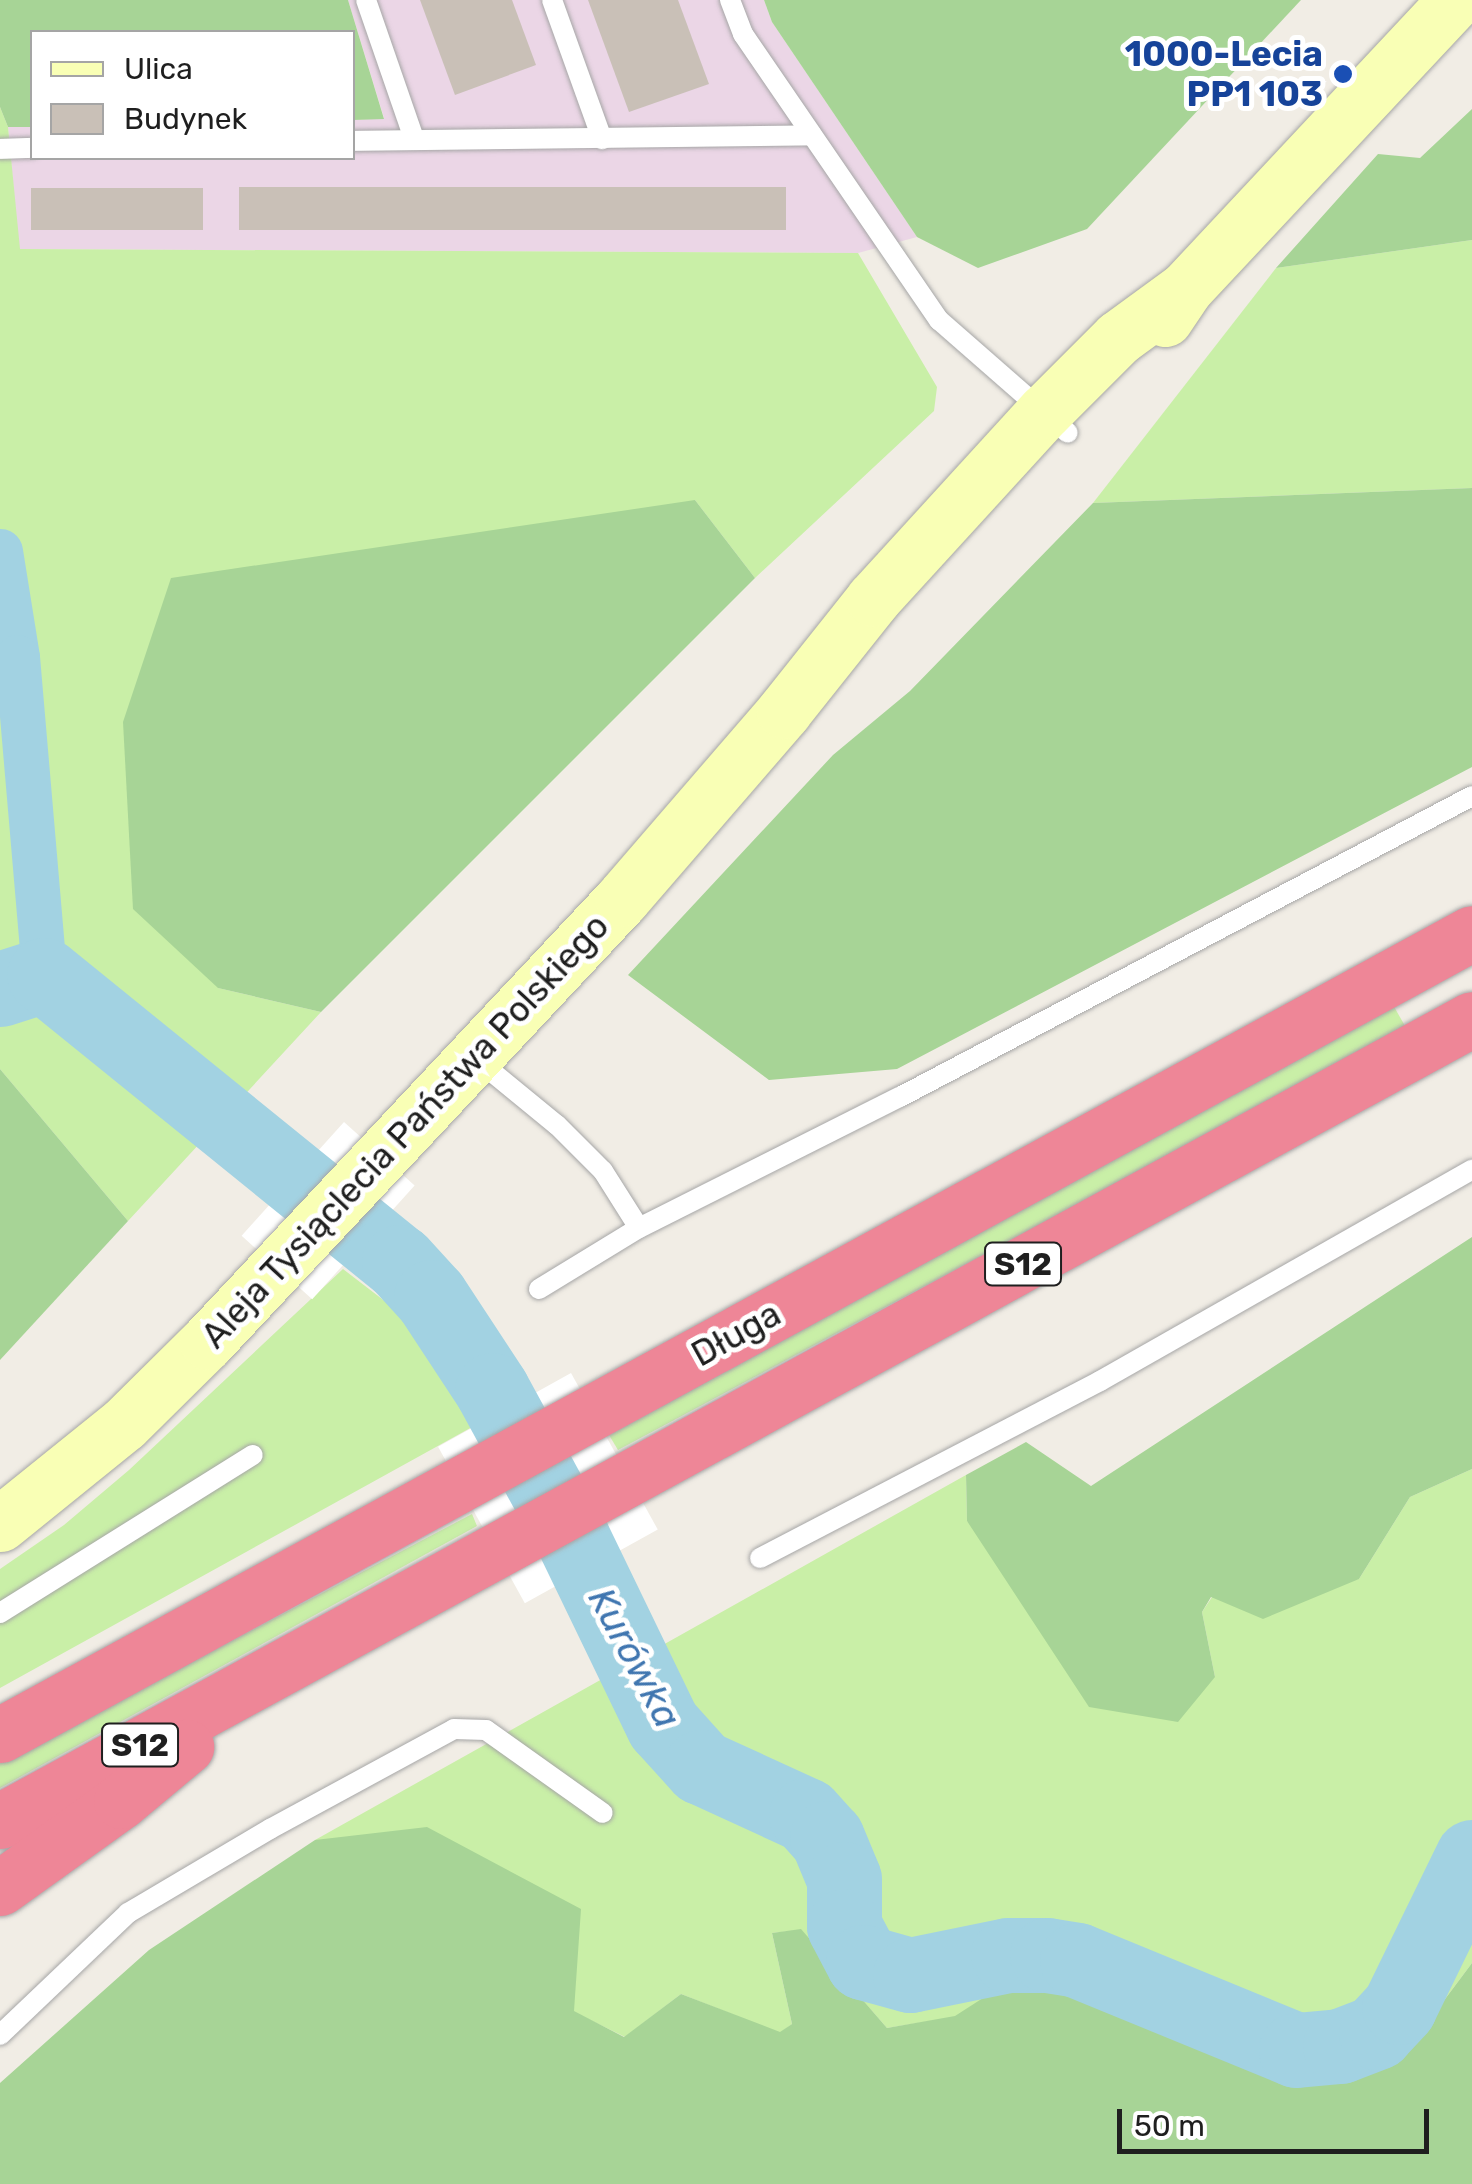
<!DOCTYPE html>
<meta charset="utf-8">
<style>
body{margin:0}
#map{position:relative;width:1472px;height:2184px;overflow:hidden;background:#f1ede5;font-family:Rubik,sans-serif}
div>[style]{position:absolute}
.industrial>*{inset:0;background:#ebd6e6}
.grass>*{inset:0;background:#c9efa7}
.forest>*{inset:0;background:#a7d496}
.pier>*{inset:0;background:#fff;transform-origin:0 0}
.canal>*{height:45px;margin:-22.5px;padding:0 22.5px;transform-origin:22.5px;border-radius:22.5px;background:#a2d2e2}
.river>*{height:75px;margin:-37.5px;padding:0 37.5px;transform-origin:37.5px;border-radius:37.5px;background:#a2d2e2}
.building>*{inset:0;background:#c9c0b7;transform-origin:0 0}
.roads{filter:drop-shadow(0 0 2px #a6a6a6) drop-shadow(0 0 2px #a6a6a6)}
.lane>*{height:20px;margin:-10px;padding:0 10px;transform-origin:10px;border-radius:10px;background:#fff}
.secondary>*{height:55px;margin:-27.5px;padding:0 27.5px;transform-origin:27.5px;border-radius:27.5px;background:#f9ffb5}
.highway>*{height:55px;margin:-27.5px;padding:0 27.5px;transform-origin:27.5px;border-radius:27.5px;background:#ee8697}
.dots>*{width:28px;height:28px;translate:-50% -50%;box-sizing:border-box;border:5px solid #fff;border-radius:50%}
span{translate:-50% -50%;white-space:nowrap;text-align:center;line-height:1.15;-webkit-text-stroke:10px #fff;paint-order:stroke}
.shield-label span{padding:2px 8px;background:#fff;border:2px solid;border-radius:8px;-webkit-text-stroke-width:0}
.shield-label{font-size:32px;color:#1f1f1f;font-weight:700}
.transit-label{font-size:35px;color:#164399;font-weight:700}
.right{translate:-100% -50%;text-align:right}
.street-label{font-size:35px;color:#1f1f1f}
.water-label{font-size:38px;color:#4076b0;font-style:italic}
.legend{position:absolute;left:30px;top:30px;width:325px;height:130px;box-sizing:border-box;background:#fff;border:2px solid #a5a5a5;margin:0;padding:12px 18px;list-style:none;font-size:30px;color:#1f1f1f}
.legend li{display:flex;align-items:center;gap:20px;height:50px}
.legend b{width:50px;border:2px solid #a5a5a5}
.scale{position:absolute;left:1117px;top:2109px;width:312px;height:45px;box-sizing:border-box;border:5px solid #1f1f1f;border-top:0;padding-left:12px;font-size:30px;line-height:35px;white-space:nowrap;color:#1f1f1f;-webkit-text-stroke:8px #fff;paint-order:stroke}
</style>
<div id="map">
<div class="industrial">
<div style="clip-path:polygon(348px 0,764px 0,772px 22px,917px 237px,858px 253px,19px 249px,8px 127px,32px 127px,32px 158px,352px 158px,353px 120px,384px 118px)"></div>
</div>
<div class="grass">
<div style="clip-path:polygon(0 107px,8px 127px,20px 249px,858px 253px,937px 387px,934px 411px,755px 578px,695px 500px,218px 988px,321px 1012px,128px 1221px,0 1069px)"></div>
<div style="clip-path:polygon(1472px 240px,1472px 488px,1093px 503px,1276px 268px)"></div>
<div style="clip-path:polygon(1392px 1003px,1405px 1026px,1232px 1122px,618px 1450px,609px 1435px)"></div>
<div style="clip-path:polygon(343px 1269px,395px 1309px,474px 1426px,0 1688px,0 1569px,64px 1525px,129px 1470px)"></div>
<div style="clip-path:polygon(1472px 1469px,1472px 1963px,1401px 2058px,1289px 2067px,1151px 2013px,1012px 1980px,955px 2017px,887px 2028px,801px 1930px,772px 1933px,792px 2024px,780px 2033px,681px 1994px,625px 2037px,574px 2012px,315px 1840px,966px 1475px,967px 1521px,1215px 1677px,1202px 1612px,1212px 1597px,1359px 1579px,1410px 1497px)"></div>
<div style="clip-path:polygon(472px 1514px,477px 1526px,0 1788px,0 1763px)"></div>
</div>
<div class="forest">
<div style="clip-path:polygon(0 0,348px 0,384px 119px,353px 120px,352px 32px,32px 32px,32px 127px,8px 127px,0 107px)"></div>
<div style="clip-path:polygon(764px 0,1301px 0,1087px 229px,978px 268px,917px 237px,772px 22px)"></div>
<div style="clip-path:polygon(1472px 109px,1472px 240px,1276px 268px,1378px 154px,1420px 158px)"></div>
<div style="clip-path:polygon(1472px 488px,1472px 767px,897px 1069px,769px 1080px,628px 975px,833px 755px,910px 691px,1093px 503px)"></div>
<div style="clip-path:polygon(695px 500px,755px 578px,321px 1012px,218px 988px,133px 909px,123px 722px,171px 578px)"></div>
<div style="clip-path:polygon(0 1069px,128px 1221px,0 1360px)"></div>
<div style="clip-path:polygon(1472px 1237px,1472px 1469px,1410px 1497px,1359px 1579px,1263px 1619px,1211px 1597px,1202px 1612px,1215px 1677px,1178px 1722px,1089px 1707px,967px 1521px,966px 1475px,1026px 1442px,1091px 1486px)"></div>
<div style="clip-path:polygon(427px 1827px,581px 1909px,574px 2011px,624px 2037px,681px 1994px,780px 2032px,792px 2024px,772px 1933px,801px 1929px,887px 2028px,955px 2016px,1011px 1980px,1151px 2013px,1290px 2067px,1401px 2058px,1472px 1963px,1472px 2184px,0 2184px,0 2083px,149px 1950px,315px 1840px)"></div>
</div>
<div class="pier">
<div style="left:344px;top:1122px;width:95px;height:153px;rotate:42deg"></div>
<div style="left:571px;top:1373px;width:179px;height:152px;rotate:61deg"></div>
</div>
<div class="canal">
<div style="left:0;top:551px;width:107px;rotate:80.9deg"></div>
<div style="left:17px;top:657px;width:319px;rotate:85.1deg"></div>
</div>
<div class="river">
<div style="left:0;top:989px;width:46px;rotate:-17.7deg"></div>
<div style="left:44px;top:975px;width:457px;rotate:39deg"></div>
<div style="left:399px;top:1262px;width:47px;rotate:47.6deg"></div>
<div style="left:431px;top:1297px;width:111px;rotate:56.7deg"></div>
<div style="left:492px;top:1390px;width:167px;rotate:61.4deg"></div>
<div style="left:572px;top:1537px;width:209px;rotate:64.2deg"></div>
<div style="left:663px;top:1725px;width:57px;rotate:47.9deg"></div>
<div style="left:701px;top:1767px;width:115px;rotate:24.6deg"></div>
<div style="left:806px;top:1815px;width:31px;rotate:48deg"></div>
<div style="left:827px;top:1838px;width:44px;rotate:67.5deg"></div>
<div style="left:844px;top:1879px;width:47px;rotate:90deg"></div>
<div style="left:844px;top:1926px;width:41px;rotate:62.2deg"></div>
<div style="left:863px;top:1962px;width:49px;rotate:15.5deg"></div>
<div style="left:910px;top:1975px;width:100px;rotate:-11.5deg"></div>
<div style="left:1008px;top:1955px;width:39px"></div>
<div style="left:1047px;top:1955px;width:30px;rotate:9deg"></div>
<div style="left:1077px;top:1960px;width:237px;rotate:22.3deg"></div>
<div style="left:1296px;top:2050px;width:44px;rotate:-5.2deg"></div>
<div style="left:1340px;top:2046px;width:39px;rotate:-21deg"></div>
<div style="left:1376px;top:2032px;width:34px;rotate:-47deg"></div>
<div style="left:1399px;top:2007px;width:167px;rotate:-64deg"></div>
</div>
<div class="building">
<div style="clip-path:polygon(420px 0,512px 0,536px 65px,455px 95px)"></div>
<div style="clip-path:polygon(588px 0,678px 0,709px 84px,629px 112px)"></div>
<div style="left:786px;top:187px;width:43px;height:547px;rotate:90deg"></div>
<div style="left:31px;top:188px;width:172px;height:42px"></div>
</div>
<div class="roads">
<div class="lane">
<div style="left:366px;top:0;width:147px;rotate:70.9deg"></div>
<div style="left:552px;top:0;width:148px;rotate:70.2deg"></div>
<div style="left:730px;top:0;width:36px;rotate:69deg"></div>
<div style="left:743px;top:34px;width:347px;rotate:55.6deg"></div>
<div style="left:939px;top:320px;width:171px;rotate:41.2deg"></div>
<div style="left:352px;top:141px;width:460px;rotate:-0.7deg"></div>
<div style="left:0;top:149px;width:32px;rotate:-2deg"></div>
<div style="left:475px;top:1058px;width:106px;rotate:39.3deg"></div>
<div style="left:557px;top:1125px;width:65px;rotate:45deg"></div>
<div style="left:603px;top:1171px;width:67px;rotate:57.7deg"></div>
<div style="left:539px;top:1289px;width:117px;rotate:-31.4deg"></div>
<div style="left:639px;top:1228px;width:292px;rotate:-26.7deg"></div>
<div style="left:900px;top:1097px;width:646px;rotate:-27.75deg"></div>
<div style="left:760px;top:1558px;width:383px;rotate:-27.5deg"></div>
<div style="left:1100px;top:1381px;width:428px;rotate:-29.6deg"></div>
<div style="left:0;top:1613px;width:298px;rotate:-32deg"></div>
<div style="left:0;top:2035px;width:177px;rotate:-43.6deg"></div>
<div style="left:128px;top:1913px;width:165px;rotate:-30.6deg"></div>
<div style="left:270px;top:1829px;width:209px;rotate:-28.5deg"></div>
<div style="left:454px;top:1729px;width:32px;rotate:2deg"></div>
<div style="left:486px;top:1730px;width:143px;rotate:35.4deg"></div>
</div>
<div class="secondary">
<div style="left:1165px;top:319px;width:36px;rotate:-56deg"></div>
<div style="left:1185px;top:289px;width:396px;rotate:-46.9deg"></div>
<div style="left:0;top:1524px;width:159px;rotate:-38.9deg"></div>
<div style="left:124px;top:1424px;width:117px;rotate:-44.7deg"></div>
<div style="left:207px;top:1342px;width:607px;rotate:-46.87deg"></div>
<div style="left:622px;top:899px;width:248px;rotate:-49.2deg"></div>
<div style="left:784px;top:711px;width:143px;rotate:-51.5deg"></div>
<div style="left:873px;top:599px;width:253px;rotate:-47.6deg"></div>
<div style="left:1044px;top:412px;width:105px;rotate:-45deg"></div>
<div style="left:1118px;top:338px;width:83px;rotate:-36.2deg"></div>
</div>
<div class="highway">
<div style="left:0;top:1735px;width:1676px;rotate:-28.58deg"></div>
<div style="left:0;top:1821px;width:1676px;rotate:-28.58deg"></div>
<div style="left:0;top:1888px;width:149px;rotate:-35.7deg"></div>
<div style="left:121px;top:1801px;width:85px;rotate:-39.7deg"></div>
</div>
</div>
<div class="dots">
<div style="left:1343px;top:74px;background:#1a4fb4"></div>
</div>
<div class="shield-label">
<span style="left:1023px;top:1264px">S12</span>
<span style="left:140px;top:1745px">S12</span>
</div>
<div class="transit-label">
<span class="right" style="left:1323px;top:74px">1000-Lecia<br>PP1 103</span>
</div>
<div class="street-label">
<span style="left:405px;top:1131px;rotate:-47deg">Aleja Tysiąclecia Państwa Polskiego</span>
<span style="left:736px;top:1334px;rotate:-29deg">Długa</span>
</div>
<div class="water-label">
<span style="left:634px;top:1658px;rotate:62deg">Kurówka</span>
</div>
<ul class="legend">
<li><b style="height:12px;background:#f9ffb5"></b>Ulica</li>
<li><b style="height:28px;background:#c9c0b7"></b>Budynek</li>
</ul>
<div class="scale">50 m</div>
</div>
